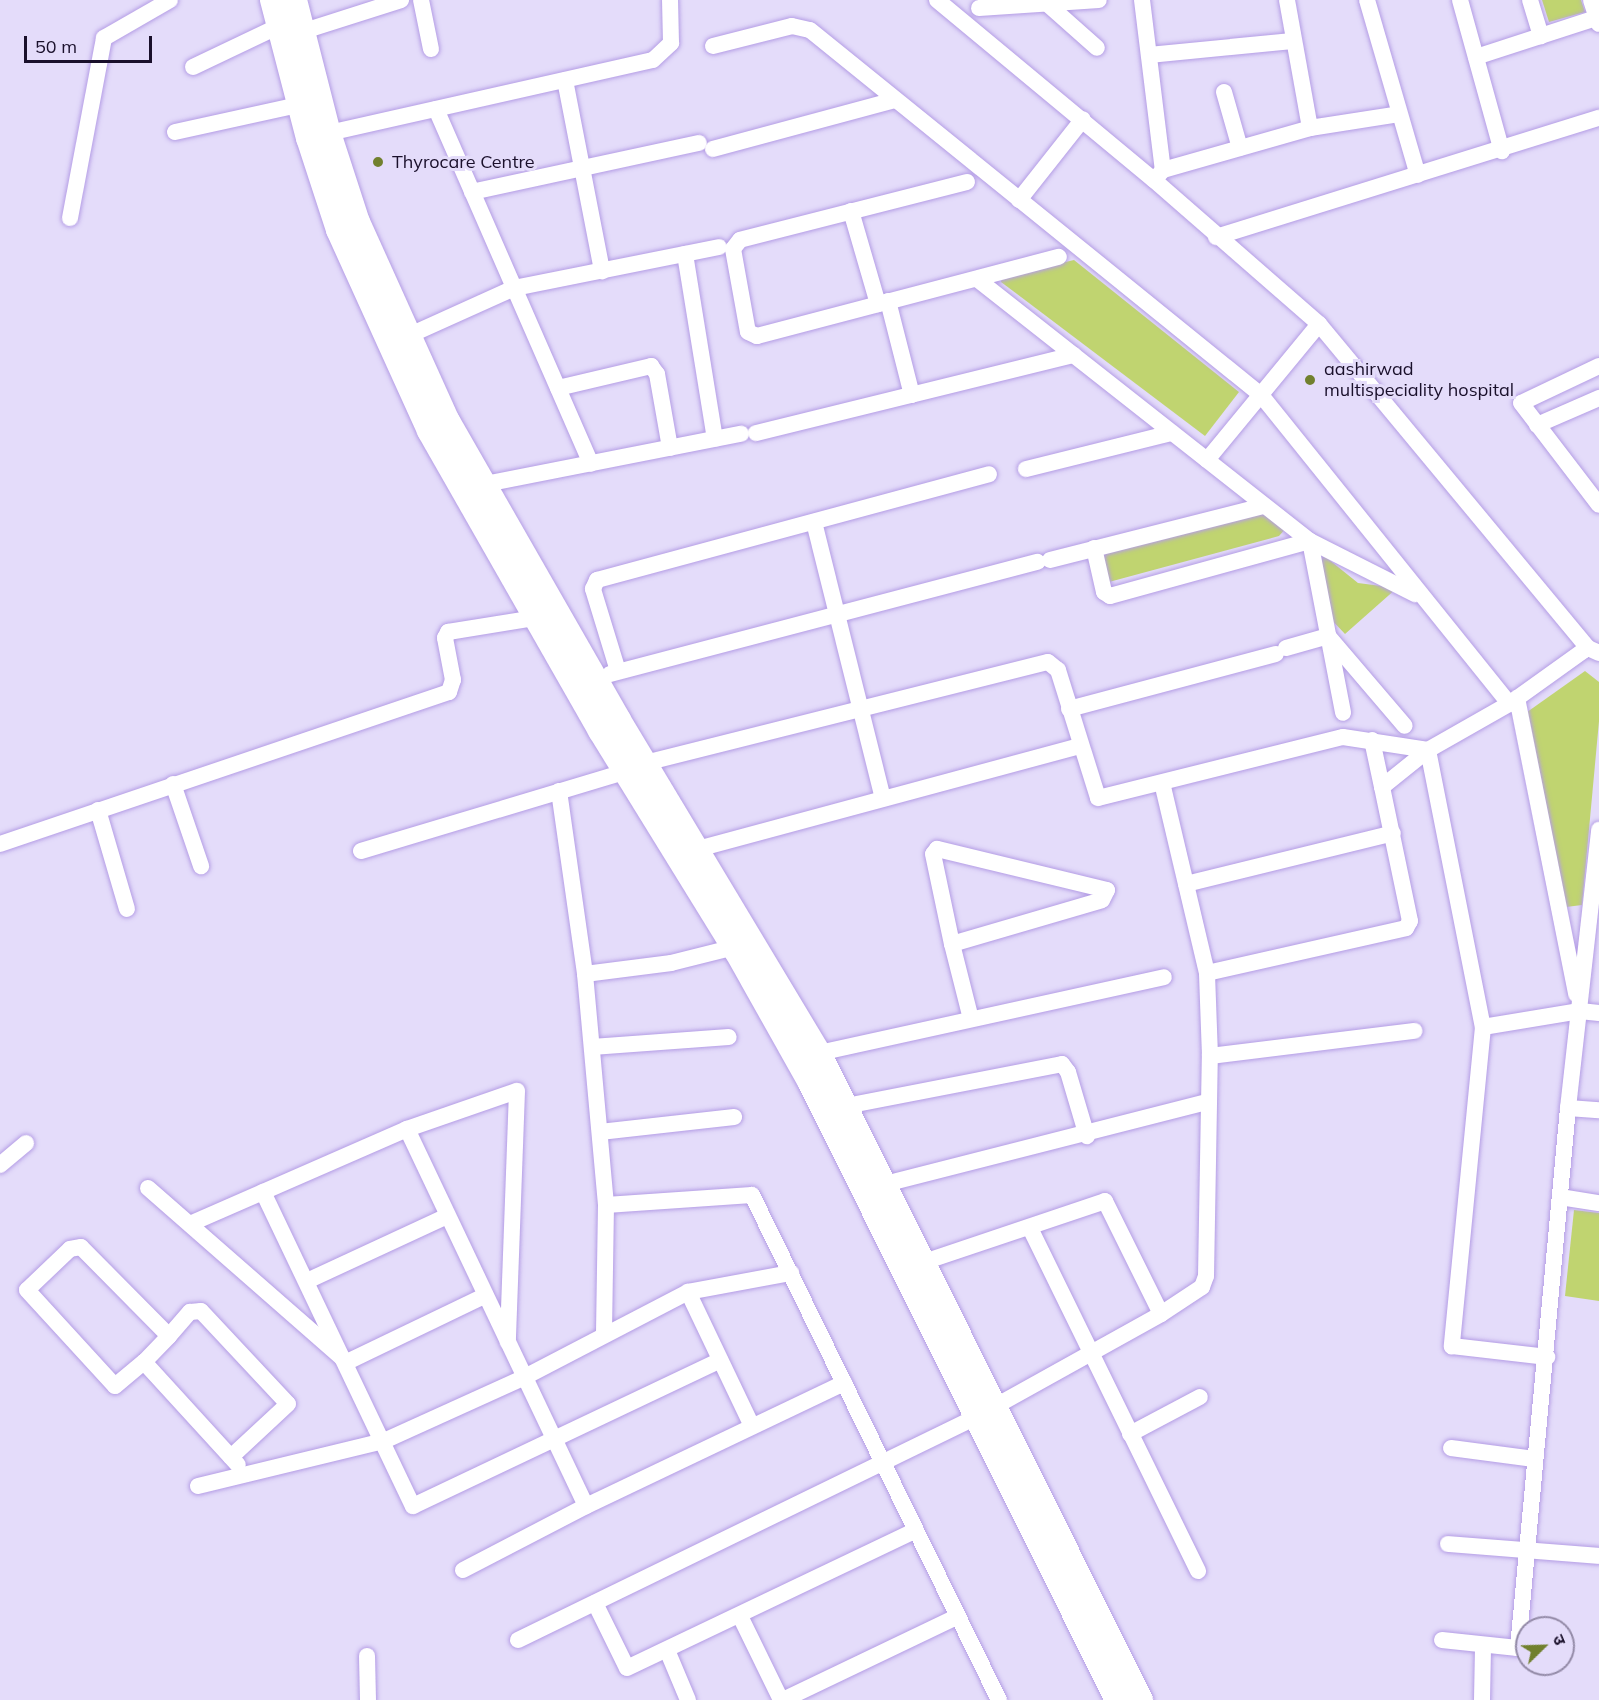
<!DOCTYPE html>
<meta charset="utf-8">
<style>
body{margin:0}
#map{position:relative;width:1599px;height:1700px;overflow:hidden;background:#e4dcfa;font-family:Mulish,"Noto Sans Devanagari",sans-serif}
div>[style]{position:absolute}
.green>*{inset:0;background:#c0d470}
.roads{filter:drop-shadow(0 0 2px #b49de5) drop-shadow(0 0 2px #b49de5)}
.street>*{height:16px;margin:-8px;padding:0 8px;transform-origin:8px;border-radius:8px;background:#fff}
.secondary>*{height:24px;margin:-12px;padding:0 12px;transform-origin:12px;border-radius:12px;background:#fff}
.dots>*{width:16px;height:16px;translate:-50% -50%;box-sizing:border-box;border:3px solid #e4dcfa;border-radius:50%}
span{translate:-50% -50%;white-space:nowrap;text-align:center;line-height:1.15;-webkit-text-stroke:6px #e4dcfa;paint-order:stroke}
.poi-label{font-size:18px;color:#1a102b}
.left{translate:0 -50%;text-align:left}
.north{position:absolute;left:1515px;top:1616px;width:60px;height:60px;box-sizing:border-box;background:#e4dcfa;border:2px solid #938aa7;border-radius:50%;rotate:67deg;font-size:16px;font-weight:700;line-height:24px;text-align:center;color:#1a102b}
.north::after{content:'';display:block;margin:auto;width:21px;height:27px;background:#71802e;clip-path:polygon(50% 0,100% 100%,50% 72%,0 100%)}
.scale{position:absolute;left:24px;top:36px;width:128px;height:27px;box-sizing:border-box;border:3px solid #1a102b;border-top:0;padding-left:8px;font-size:18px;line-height:21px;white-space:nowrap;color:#1a102b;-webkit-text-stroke:4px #e4dcfa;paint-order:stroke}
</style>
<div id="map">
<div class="green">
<div style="clip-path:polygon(1542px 0,1581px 0,1585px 12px,1549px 22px)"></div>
<div style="clip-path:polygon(1074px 260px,1239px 392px,1205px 436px,1001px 282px,1002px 277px)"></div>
<div style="clip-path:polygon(1254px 500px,1287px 527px,1279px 536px,1109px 582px,1100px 543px)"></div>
<div style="clip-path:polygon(1317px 550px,1358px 583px,1397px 588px,1345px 634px,1327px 615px)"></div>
<div style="clip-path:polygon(1585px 671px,1599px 682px,1599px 721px,1582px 905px,1566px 907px,1520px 717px)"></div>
<div style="clip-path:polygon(1574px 1210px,1599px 1213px,1599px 1301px,1565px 1296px)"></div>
</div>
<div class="roads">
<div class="street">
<div style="left:421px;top:0;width:50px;rotate:78.5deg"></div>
<div style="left:937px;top:0;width:282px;rotate:39.7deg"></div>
<div style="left:1154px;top:180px;width:219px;rotate:41.1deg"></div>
<div style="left:1319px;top:324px;width:421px;rotate:50.3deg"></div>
<div style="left:1043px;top:0;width:72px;rotate:41.6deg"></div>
<div style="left:1142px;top:0;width:171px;rotate:83deg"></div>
<div style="left:1163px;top:170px;width:11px;rotate:131deg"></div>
<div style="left:1367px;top:0;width:182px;rotate:73.8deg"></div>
<div style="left:1460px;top:0;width:157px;rotate:74.5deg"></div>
<div style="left:1530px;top:0;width:38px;rotate:73deg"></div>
<div style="left:1591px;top:0;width:25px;rotate:72deg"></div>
<div style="left:979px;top:8px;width:120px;rotate:-3.8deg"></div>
<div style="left:301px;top:32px;width:105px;rotate:-17.7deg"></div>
<div style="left:713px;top:46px;width:81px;rotate:-14.2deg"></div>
<div style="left:792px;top:26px;width:18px;rotate:13deg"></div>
<div style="left:810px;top:30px;width:580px;rotate:38.98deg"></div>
<div style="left:1261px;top:395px;width:396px;rotate:51.2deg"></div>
<div style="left:1149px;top:55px;width:144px;rotate:-5.6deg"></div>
<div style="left:1476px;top:57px;width:129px;rotate:-18deg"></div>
<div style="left:193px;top:67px;width:93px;rotate:-25.5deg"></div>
<div style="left:565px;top:80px;width:195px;rotate:79deg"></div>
<div style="left:1224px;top:92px;width:58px;rotate:74.1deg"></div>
<div style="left:436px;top:109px;width:387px;rotate:66.4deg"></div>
<div style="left:1310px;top:128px;width:90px;rotate:-8.9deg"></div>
<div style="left:175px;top:132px;width:126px;rotate:-12.4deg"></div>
<div style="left:320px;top:135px;width:341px;rotate:-12.7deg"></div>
<div style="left:653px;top:60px;width:25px;rotate:-43deg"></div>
<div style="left:671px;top:43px;width:43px;rotate:-91.3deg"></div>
<div style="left:713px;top:149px;width:188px;rotate:-15.1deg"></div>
<div style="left:1163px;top:170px;width:153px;rotate:-15.9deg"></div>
<div style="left:1310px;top:128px;width:130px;rotate:-100.2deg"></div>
<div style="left:967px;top:182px;width:234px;rotate:165.7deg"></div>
<div style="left:740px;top:240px;width:11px;rotate:128deg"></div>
<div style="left:733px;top:249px;width:84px;rotate:79.8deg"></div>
<div style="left:748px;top:332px;width:10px;rotate:24deg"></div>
<div style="left:757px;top:336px;width:312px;rotate:-14.7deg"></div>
<div style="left:472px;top:192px;width:232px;rotate:-12.2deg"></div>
<div style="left:1019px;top:200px;width:103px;rotate:-51.7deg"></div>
<div style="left:851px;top:211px;width:97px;rotate:73.8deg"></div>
<div style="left:70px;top:218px;width:183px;rotate:-79.3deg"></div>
<div style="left:104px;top:38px;width:76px;rotate:-29.9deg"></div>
<div style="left:1216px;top:237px;width:401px;rotate:-17.3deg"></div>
<div style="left:685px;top:254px;width:187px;rotate:80.8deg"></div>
<div style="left:977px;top:279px;width:424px;rotate:38.2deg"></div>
<div style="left:1310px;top:541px;width:118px;rotate:26.8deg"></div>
<div style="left:888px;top:301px;width:97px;rotate:75.7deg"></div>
<div style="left:410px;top:335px;width:114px;rotate:-24.3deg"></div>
<div style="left:514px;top:288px;width:209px;rotate:-11.3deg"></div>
<div style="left:1599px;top:366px;width:86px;rotate:154.6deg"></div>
<div style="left:1521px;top:403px;width:128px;rotate:52.6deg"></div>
<div style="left:558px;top:388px;width:96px;rotate:-13.3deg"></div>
<div style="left:651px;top:366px;width:10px;rotate:53deg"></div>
<div style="left:657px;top:374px;width:75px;rotate:80deg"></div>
<div style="left:1537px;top:425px;width:68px;rotate:-23.5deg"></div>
<div style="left:756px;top:433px;width:327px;rotate:-13.8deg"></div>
<div style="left:1207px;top:460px;width:176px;rotate:-50.5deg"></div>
<div style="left:1026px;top:469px;width:150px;rotate:-13.9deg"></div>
<div style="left:485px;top:484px;width:261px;rotate:-11.1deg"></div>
<div style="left:814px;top:522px;width:285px;rotate:76deg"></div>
<div style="left:1094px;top:548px;width:45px;rotate:77.2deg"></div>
<div style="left:1104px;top:592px;width:7px;rotate:34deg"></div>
<div style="left:1110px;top:596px;width:207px;rotate:-15.4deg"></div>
<div style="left:1310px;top:541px;width:175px;rotate:79.1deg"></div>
<div style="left:1050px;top:560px;width:221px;rotate:-14.2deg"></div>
<div style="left:1286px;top:648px;width:44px;rotate:-15.9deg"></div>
<div style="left:1328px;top:636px;width:118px;rotate:49.5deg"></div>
<div style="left:618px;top:671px;width:86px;rotate:-107deg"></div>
<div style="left:593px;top:589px;width:10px;rotate:-66deg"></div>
<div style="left:597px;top:580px;width:406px;rotate:-15.1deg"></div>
<div style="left:610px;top:674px;width:442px;rotate:-14.7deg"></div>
<div style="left:1517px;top:698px;width:302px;rotate:78.7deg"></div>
<div style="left:1069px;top:709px;width:214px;rotate:-14.9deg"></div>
<div style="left:1372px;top:740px;width:48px;rotate:78deg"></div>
<div style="left:1382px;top:787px;width:59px;rotate:-38.8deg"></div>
<div style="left:1428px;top:750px;width:93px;rotate:-29.6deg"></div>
<div style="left:1509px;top:704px;width:91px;rotate:-35.6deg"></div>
<div style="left:1583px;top:651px;width:6px;rotate:-31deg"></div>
<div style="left:1588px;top:648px;width:12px;rotate:24deg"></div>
<div style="left:1428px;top:750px;width:282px;rotate:78.8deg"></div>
<div style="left:1483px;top:1027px;width:321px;rotate:95.6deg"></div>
<div style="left:1452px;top:1346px;width:96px;rotate:6.6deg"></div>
<div style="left:645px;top:763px;width:415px;rotate:-14.1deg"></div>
<div style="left:1048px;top:662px;width:13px;rotate:39deg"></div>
<div style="left:1058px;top:670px;width:134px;rotate:72.6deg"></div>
<div style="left:1098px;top:798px;width:252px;rotate:-14deg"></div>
<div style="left:1343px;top:737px;width:86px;rotate:8.7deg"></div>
<div style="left:173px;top:784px;width:87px;rotate:71.1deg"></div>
<div style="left:559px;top:791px;width:185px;rotate:81.9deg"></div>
<div style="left:585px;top:974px;width:232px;rotate:84.8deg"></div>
<div style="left:606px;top:1205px;width:128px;rotate:90.9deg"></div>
<div style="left:98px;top:810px;width:103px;rotate:73.7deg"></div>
<div style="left:0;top:844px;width:474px;rotate:-18.7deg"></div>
<div style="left:449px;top:692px;width:13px;rotate:-72deg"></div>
<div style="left:453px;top:680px;width:43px;rotate:-100.8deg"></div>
<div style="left:445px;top:638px;width:7px;rotate:-63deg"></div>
<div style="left:448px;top:632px;width:87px;rotate:-9.2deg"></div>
<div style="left:698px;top:849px;width:395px;rotate:-15.1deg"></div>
<div style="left:361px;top:851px;width:276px;rotate:-16.7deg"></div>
<div style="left:1186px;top:884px;width:213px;rotate:-13.8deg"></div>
<div style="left:952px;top:944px;width:156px;rotate:-16.3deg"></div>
<div style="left:1102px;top:900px;width:11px;rotate:-63deg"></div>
<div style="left:1107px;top:890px;width:175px;rotate:-166.4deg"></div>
<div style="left:937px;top:849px;width:6px;rotate:129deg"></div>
<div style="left:933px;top:854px;width:92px;rotate:78.1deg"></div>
<div style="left:952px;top:944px;width:77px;rotate:75.8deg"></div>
<div style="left:1207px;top:973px;width:204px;rotate:-12.7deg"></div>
<div style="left:1406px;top:928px;width:8px;rotate:-60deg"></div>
<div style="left:1410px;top:921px;width:137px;rotate:-101.8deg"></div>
<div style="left:585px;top:974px;width:87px;rotate:-7.3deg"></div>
<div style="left:671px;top:963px;width:74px;rotate:-14deg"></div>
<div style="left:1483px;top:1027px;width:98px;rotate:-9.4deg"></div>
<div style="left:1580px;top:1011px;width:19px;rotate:6deg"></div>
<div style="left:592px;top:1047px;width:137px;rotate:-4.2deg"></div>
<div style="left:819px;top:1053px;width:353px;rotate:-12.4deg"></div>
<div style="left:1210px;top:1056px;width:206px;rotate:-7deg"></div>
<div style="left:846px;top:1106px;width:220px;rotate:-11deg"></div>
<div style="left:1062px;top:1064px;width:10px;rotate:53deg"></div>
<div style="left:1068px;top:1072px;width:67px;rotate:73.5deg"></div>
<div style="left:1568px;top:1108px;width:31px;rotate:4deg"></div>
<div style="left:407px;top:1129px;width:417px;rotate:64.6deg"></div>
<div style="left:600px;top:1132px;width:135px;rotate:-6.4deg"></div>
<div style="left:0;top:1165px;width:34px;rotate:-40deg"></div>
<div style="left:885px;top:1184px;width:332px;rotate:-14.3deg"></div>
<div style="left:148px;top:1188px;width:264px;rotate:41.2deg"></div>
<div style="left:347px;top:1362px;width:152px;rotate:-25.7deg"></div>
<div style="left:263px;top:1192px;width:348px;rotate:64.5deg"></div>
<div style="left:413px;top:1506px;width:340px;rotate:-25.4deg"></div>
<div style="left:1560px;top:1197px;width:39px;rotate:9deg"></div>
<div style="left:606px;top:1205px;width:146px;rotate:-3.9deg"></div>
<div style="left:752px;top:1195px;width:562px;rotate:63.94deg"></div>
<div style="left:192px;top:1223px;width:235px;rotate:-23.6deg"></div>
<div style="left:407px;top:1129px;width:116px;rotate:-19.1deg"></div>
<div style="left:517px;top:1091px;width:251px;rotate:92.1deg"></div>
<div style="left:1030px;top:1228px;width:382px;rotate:63.9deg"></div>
<div style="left:924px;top:1262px;width:191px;rotate:-18.6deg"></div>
<div style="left:1105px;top:1201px;width:126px;rotate:63.6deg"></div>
<div style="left:307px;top:1281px;width:154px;rotate:-24.9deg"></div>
<div style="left:688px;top:1292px;width:148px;rotate:64.5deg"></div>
<div style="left:169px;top:1336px;width:125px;rotate:-134.7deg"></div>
<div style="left:81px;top:1247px;width:11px;rotate:170deg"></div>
<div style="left:70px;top:1249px;width:59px;rotate:136.4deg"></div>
<div style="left:27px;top:1290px;width:130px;rotate:47.5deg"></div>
<div style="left:115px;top:1386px;width:38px;rotate:-40deg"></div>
<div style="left:144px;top:1362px;width:36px;rotate:-46deg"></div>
<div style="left:169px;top:1336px;width:32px;rotate:-49deg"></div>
<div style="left:190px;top:1312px;width:11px;rotate:-5deg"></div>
<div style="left:201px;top:1311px;width:127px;rotate:46.9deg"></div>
<div style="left:288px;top:1404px;width:78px;rotate:137.1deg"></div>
<div style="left:144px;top:1362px;width:139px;rotate:47.6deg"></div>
<div style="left:1130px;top:1434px;width:79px;rotate:-27.9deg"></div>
<div style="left:1451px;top:1448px;width:84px;rotate:7.5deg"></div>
<div style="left:198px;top:1486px;width:191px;rotate:-13.6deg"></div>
<div style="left:384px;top:1441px;width:153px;rotate:-24.4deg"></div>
<div style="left:523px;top:1378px;width:186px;rotate:-27.5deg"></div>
<div style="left:688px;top:1292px;width:105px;rotate:-10.5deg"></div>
<div style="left:1448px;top:1544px;width:151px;rotate:4.5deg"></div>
<div style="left:463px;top:1570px;width:139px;rotate:-27.5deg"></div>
<div style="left:586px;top:1506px;width:286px;rotate:-25.5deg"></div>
<div style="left:595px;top:1603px;width:72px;rotate:63.8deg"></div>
<div style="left:627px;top:1668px;width:320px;rotate:-25.5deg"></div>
<div style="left:740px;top:1616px;width:93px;rotate:64deg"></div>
<div style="left:518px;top:1640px;width:509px;rotate:-25.96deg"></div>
<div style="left:976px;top:1417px;width:212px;rotate:-29.1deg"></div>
<div style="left:1161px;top:1314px;width:49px;rotate:-33.4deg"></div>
<div style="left:1202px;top:1287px;width:12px;rotate:-70deg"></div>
<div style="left:1206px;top:1276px;width:220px;rotate:-89deg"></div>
<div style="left:1210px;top:1056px;width:83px;rotate:-92.1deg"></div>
<div style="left:1207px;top:973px;width:195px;rotate:-103.3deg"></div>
<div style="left:1442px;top:1640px;width:76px;rotate:6deg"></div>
<div style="left:1518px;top:1648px;width:542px;rotate:-84.71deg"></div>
<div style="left:1568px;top:1108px;width:280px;rotate:-83.6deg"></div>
<div style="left:667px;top:1650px;width:54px;rotate:67.2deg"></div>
<div style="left:367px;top:1656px;width:44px;rotate:88.7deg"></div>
<div style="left:783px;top:1700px;width:194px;rotate:-25.6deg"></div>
<div style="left:1482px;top:1700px;width:54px;rotate:-88.9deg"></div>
</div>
<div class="secondary">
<div style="left:272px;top:0;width:143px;rotate:75.4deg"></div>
<div style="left:308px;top:138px;width:97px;rotate:71.9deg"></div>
<div style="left:338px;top:230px;width:221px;rotate:65.6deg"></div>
<div style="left:429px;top:431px;width:345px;rotate:60.3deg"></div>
<div style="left:600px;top:731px;width:259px;rotate:58.3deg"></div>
<div style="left:736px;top:951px;width:151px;rotate:60.7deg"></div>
<div style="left:810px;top:1083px;width:689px;rotate:63.55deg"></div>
<div style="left:295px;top:0;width:137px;rotate:75.7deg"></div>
<div style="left:329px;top:133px;width:94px;rotate:72deg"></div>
<div style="left:358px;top:222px;width:218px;rotate:65.7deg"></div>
<div style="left:448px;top:421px;width:344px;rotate:60.2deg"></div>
<div style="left:619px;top:720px;width:388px;rotate:59deg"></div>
<div style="left:819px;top:1053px;width:723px;rotate:63.54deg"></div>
</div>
</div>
<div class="dots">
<div style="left:378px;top:162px;background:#71802e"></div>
<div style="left:1310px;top:380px;background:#71802e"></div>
</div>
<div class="poi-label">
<span class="left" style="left:392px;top:162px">Thyrocare Centre</span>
<span class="left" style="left:1324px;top:380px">aashirwad<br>multispeciality hospital</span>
</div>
<div class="north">उ</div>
<div class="scale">50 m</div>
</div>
